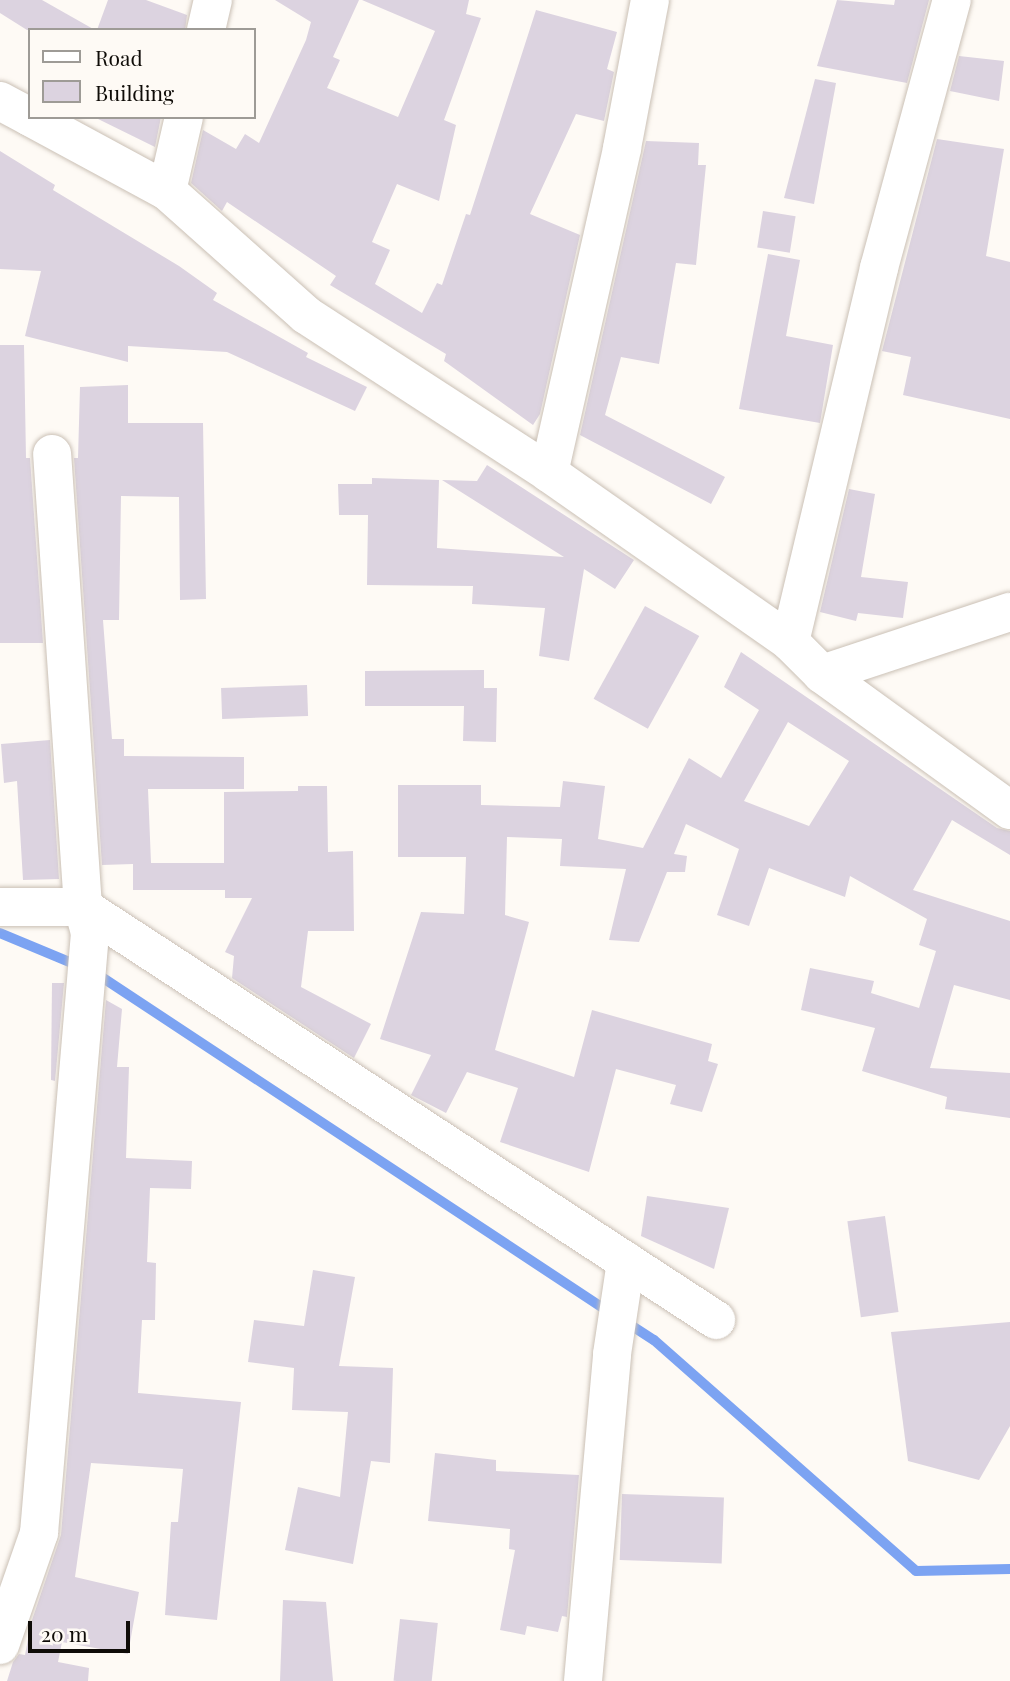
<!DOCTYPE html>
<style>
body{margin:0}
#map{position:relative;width:1010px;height:1681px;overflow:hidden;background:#fefaf5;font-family:"Playfair Display",serif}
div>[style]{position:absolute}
.stream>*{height:10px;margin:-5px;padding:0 5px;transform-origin:5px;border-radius:5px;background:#7ca3f2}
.building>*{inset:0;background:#dcd3e0;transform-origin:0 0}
.roads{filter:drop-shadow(0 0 2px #cac0b5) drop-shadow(0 0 2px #cac0b5)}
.minor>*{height:38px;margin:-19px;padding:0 19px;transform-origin:19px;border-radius:19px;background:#fff}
span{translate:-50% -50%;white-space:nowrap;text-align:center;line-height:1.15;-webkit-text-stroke:6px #fefaf5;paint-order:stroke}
.legend{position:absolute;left:28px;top:28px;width:228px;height:91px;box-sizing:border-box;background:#fefaf5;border:2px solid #9e9b96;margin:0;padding:9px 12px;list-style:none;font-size:21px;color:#0f0c08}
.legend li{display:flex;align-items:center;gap:14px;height:35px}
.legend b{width:35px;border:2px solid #9e9b96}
.scale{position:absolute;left:28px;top:1621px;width:102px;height:32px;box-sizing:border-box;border:4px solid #0f0c08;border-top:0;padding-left:9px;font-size:21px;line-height:24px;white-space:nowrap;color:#0f0c08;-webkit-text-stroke:5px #fefaf5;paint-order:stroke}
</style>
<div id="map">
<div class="stream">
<div style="left:0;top:933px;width:86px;rotate:22.7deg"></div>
<div style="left:94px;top:972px;width:621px;rotate:33.43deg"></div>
<div style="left:626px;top:1322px;width:33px;rotate:33deg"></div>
<div style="left:654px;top:1340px;width:349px;rotate:41.4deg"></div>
<div style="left:916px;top:1571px;width:94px;rotate:-1.2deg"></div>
</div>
<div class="building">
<div style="clip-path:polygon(0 0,42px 0,95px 30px,27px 30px,0 13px)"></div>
<div style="clip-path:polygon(108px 0,146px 0,187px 15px,185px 30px,97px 30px)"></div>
<div style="clip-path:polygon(275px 0,359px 0,333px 57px,340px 60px,327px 88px,398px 117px,435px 31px,362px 0,469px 0,466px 14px,481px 18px,444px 120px,456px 125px,439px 201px,397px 184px,372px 242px,390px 250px,375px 284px,422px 313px,437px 283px,442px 285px,466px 214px,470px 215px,536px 10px,617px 32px,607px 69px,614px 72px,604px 121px,576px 114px,530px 214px,580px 235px,540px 414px,533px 425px,444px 361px,446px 354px,330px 285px,336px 276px,227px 202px,222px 211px,191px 183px,203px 130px,236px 149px,245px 134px,259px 143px,306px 40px,311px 22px)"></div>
<div style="clip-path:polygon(837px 0,894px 5px,895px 0,929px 0,907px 83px,817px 66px)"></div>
<div style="clip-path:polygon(959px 56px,1004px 61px,999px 101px,950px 91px)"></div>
<div style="clip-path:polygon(815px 79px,836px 83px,814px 204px,784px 198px)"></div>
<div style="clip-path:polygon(94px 117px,161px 117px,155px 147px)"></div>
<div style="clip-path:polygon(937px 139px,1004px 149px,986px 256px,1010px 262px,1010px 419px,903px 395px,911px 357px,882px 351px)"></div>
<div style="clip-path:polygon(646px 141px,699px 143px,698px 165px,706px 165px,696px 265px,676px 263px,659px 364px,621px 357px,605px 415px,725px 477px,711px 504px,580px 435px)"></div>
<div style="clip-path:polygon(0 151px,55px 185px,53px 190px,179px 266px,217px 293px,213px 300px,308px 353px,306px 357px,367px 387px,355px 411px,227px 352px,128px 346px,128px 362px,25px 336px,41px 271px,0 269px)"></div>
<div style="left:763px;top:211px;width:33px;height:37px;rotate:9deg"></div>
<div style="clip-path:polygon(768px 254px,800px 260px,786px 336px,833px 345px,820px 423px,739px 409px)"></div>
<div style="clip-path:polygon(0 345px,24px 345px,26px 458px,30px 458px,43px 643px,0 643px)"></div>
<div style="clip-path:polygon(128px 385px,128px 423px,203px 423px,206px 599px,180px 600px,179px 497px,121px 496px,119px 620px,103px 620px,112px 739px,124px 739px,124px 756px,244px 757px,244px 789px,148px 789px,151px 863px,142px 863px,224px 863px,224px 792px,298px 791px,298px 786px,327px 786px,328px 852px,353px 851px,354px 931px,308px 931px,301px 987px,371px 1024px,354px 1058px,232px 978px,234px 956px,225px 952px,252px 898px,225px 898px,225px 890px,133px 890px,133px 864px,102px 865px,74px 458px,78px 458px,80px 387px)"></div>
<div style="clip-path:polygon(487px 465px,634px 560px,615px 589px,584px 569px,569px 661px,539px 656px,545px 608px,472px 604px,473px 586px,367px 585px,368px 515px,339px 515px,338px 484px,372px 484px,372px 478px,439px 480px,437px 548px,564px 557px,442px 480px,477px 481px)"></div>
<div style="clip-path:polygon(849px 489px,875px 494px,861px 577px,908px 582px,903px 618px,858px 613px,856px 621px,820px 612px)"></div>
<div style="left:645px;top:606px;width:62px;height:106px;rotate:29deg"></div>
<div style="clip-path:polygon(evenodd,741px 652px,997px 828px,1010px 831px,1010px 855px,952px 820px,913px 890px,1010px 921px,1010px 1000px,954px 985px,930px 1068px,1010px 1073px,1010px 1118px,945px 1109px,947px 1097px,862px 1071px,875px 1028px,801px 1010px,810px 968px,874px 981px,871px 993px,919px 1008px,936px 951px,919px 945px,927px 919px,850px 876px,845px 897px,769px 868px,749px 926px,717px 915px,739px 849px,686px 824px,674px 854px,687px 856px,685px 872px,667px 872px,639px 942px,609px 940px,626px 869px,560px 866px,562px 839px,507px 837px,505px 915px,529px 922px,495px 1050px,574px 1077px,592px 1010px,712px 1044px,708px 1061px,718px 1064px,702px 1112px,670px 1104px,676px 1085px,616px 1069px,589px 1172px,500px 1142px,518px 1088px,467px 1072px,446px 1113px,411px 1095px,431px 1055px,380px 1039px,421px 912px,464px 914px,466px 857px,398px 857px,398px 785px,481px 785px,481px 805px,560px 807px,563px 781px,605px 786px,598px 839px,643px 848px,689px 758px,721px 778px,759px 710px,724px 687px,741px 652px,788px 722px,849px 761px,809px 826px,744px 801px,788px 722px)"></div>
<div style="clip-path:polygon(484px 670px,484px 688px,497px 688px,496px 742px,463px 741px,464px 706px,365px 706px,365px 671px)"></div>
<div style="left:307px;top:685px;width:31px;height:86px;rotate:88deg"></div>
<div style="clip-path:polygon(50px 740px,59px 879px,23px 880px,17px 781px,4px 783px,1px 744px)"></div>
<div style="clip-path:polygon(52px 983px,64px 983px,55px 1081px,51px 1080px)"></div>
<div style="clip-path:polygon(106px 1000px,122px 1009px,117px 1067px,129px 1067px,126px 1158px,192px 1161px,191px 1189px,150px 1188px,147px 1262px,156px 1263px,155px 1320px,142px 1320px,138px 1393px,241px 1402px,217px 1620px,165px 1615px,171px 1522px,178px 1522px,183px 1469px,91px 1463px,75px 1577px,139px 1592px,128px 1654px,62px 1642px,58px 1662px,89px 1668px,88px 1681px,7px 1681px,13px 1662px,19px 1654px,25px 1655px,31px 1623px,61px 1535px)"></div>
<div style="clip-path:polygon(647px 1196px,729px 1208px,714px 1269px,641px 1236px)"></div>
<div style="left:885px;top:1216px;width:97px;height:38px;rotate:82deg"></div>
<div style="clip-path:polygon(313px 1270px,355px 1277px,339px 1366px,393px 1368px,390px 1463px,371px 1461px,353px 1564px,285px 1550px,298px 1487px,340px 1497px,348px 1412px,292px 1410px,294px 1368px,248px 1362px,254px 1320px,304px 1326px)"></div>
<div style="clip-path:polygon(1010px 1322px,1010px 1426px,979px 1480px,908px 1461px,891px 1332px)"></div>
<div style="clip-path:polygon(435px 1453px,496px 1460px,496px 1471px,579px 1475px,567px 1617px,562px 1616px,558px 1632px,527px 1626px,525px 1635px,500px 1630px,515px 1550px,509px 1549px,510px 1529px,428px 1521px)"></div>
<div style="left:622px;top:1494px;width:102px;height:66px;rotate:2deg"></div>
<div style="clip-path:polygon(283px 1600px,326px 1602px,333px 1681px,280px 1681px)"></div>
<div style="left:400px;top:1619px;width:38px;height:62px;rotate:6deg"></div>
</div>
<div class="roads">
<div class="minor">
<div style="left:206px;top:30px;width:31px;rotate:-77deg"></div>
<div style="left:0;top:101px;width:34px;rotate:28deg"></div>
<div style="left:30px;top:117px;width:156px;rotate:28.4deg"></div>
<div style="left:167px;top:191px;width:186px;rotate:41.7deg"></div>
<div style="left:306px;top:315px;width:290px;rotate:33deg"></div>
<div style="left:549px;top:473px;width:294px;rotate:35deg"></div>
<div style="left:790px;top:642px;width:45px;rotate:45deg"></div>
<div style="left:822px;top:674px;width:232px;rotate:35.9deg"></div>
<div style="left:167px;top:191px;width:76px;rotate:-77.1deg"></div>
<div style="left:549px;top:473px;width:333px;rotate:-77.3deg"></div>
<div style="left:622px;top:148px;width:151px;rotate:-79.3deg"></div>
<div style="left:790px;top:642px;width:384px;rotate:-76.6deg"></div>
<div style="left:879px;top:268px;width:278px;rotate:-74.8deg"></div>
<div style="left:822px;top:674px;width:198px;rotate:-18.3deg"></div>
<div style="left:0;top:907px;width:83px"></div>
<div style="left:83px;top:907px;width:756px;rotate:33.12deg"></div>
<div style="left:0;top:1645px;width:119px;rotate:-70.8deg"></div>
<div style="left:39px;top:1533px;width:602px;rotate:-85.14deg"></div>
<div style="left:90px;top:933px;width:27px;rotate:-105deg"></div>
<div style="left:83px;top:907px;width:454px;rotate:-93.9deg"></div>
<div style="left:583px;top:1681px;width:328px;rotate:-84.9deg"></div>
<div style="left:612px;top:1354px;width:94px;rotate:-81.4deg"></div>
</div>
</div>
<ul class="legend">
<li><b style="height:9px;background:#fff"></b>Road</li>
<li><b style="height:19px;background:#dcd3e0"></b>Building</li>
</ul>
<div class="scale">20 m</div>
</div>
